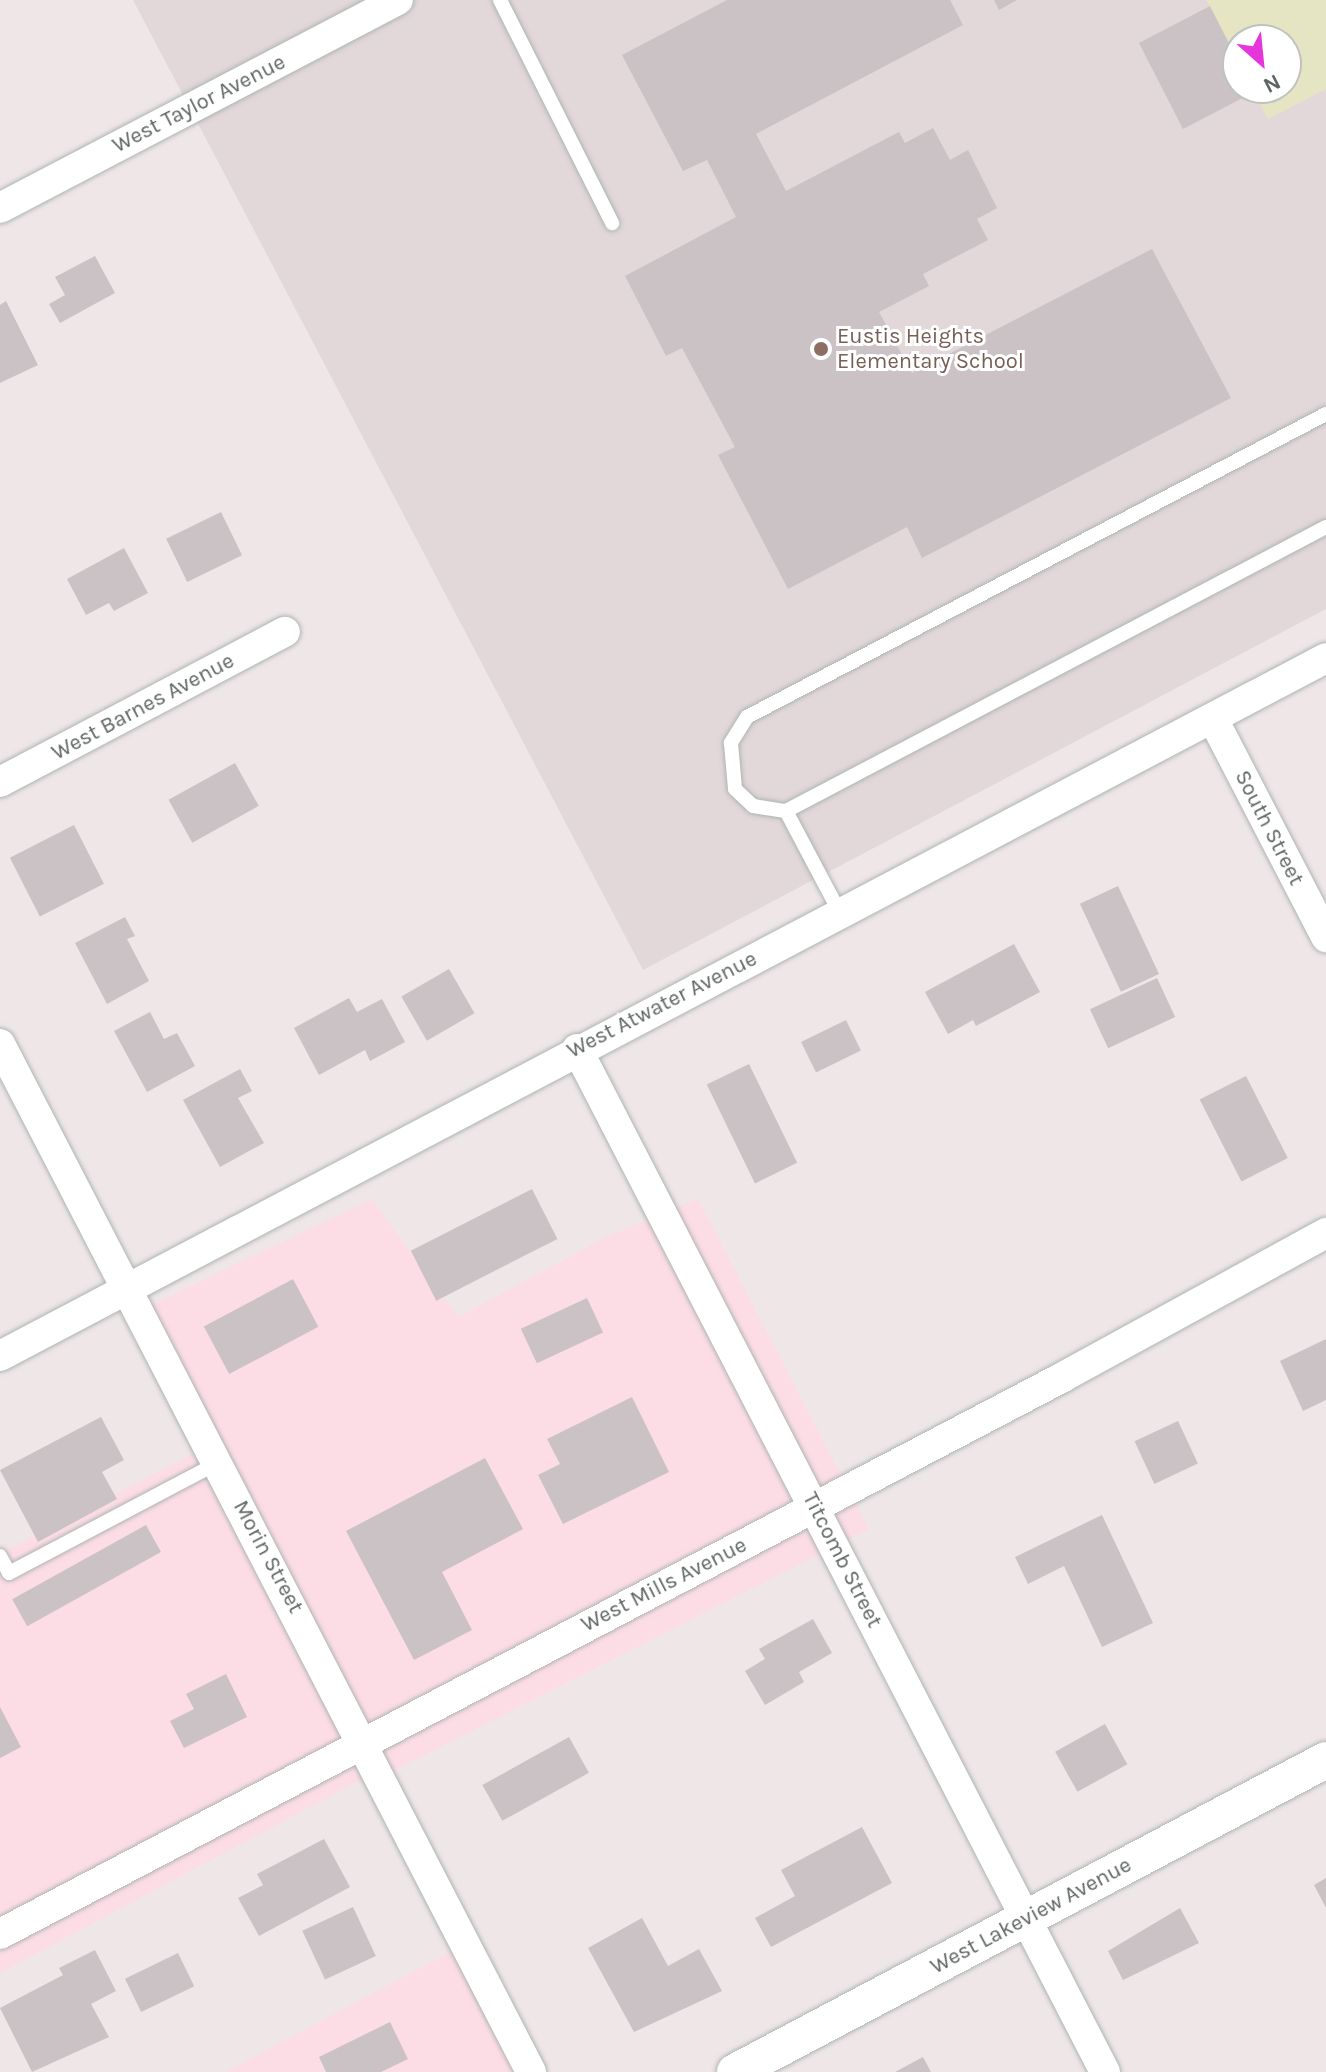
<!DOCTYPE html>
<style>
body{margin:0}
#map{position:relative;width:1326px;height:2072px;overflow:hidden;background:#efe6e8;font-family:Karla,sans-serif}
div>[style]{position:absolute}
.commercial>*{inset:0;background:#fddde5}
.education>*{inset:0;background:#e2d7d9}
.green>*{inset:0;background:#e6e5c3}
.building>*{inset:0;background:#cac2c4;transform-origin:0 0}
.roads{filter:drop-shadow(0 0 2px #aeb5b3) drop-shadow(0 0 2px #aeb5b3)}
.service>*{height:14px;margin:-7px;padding:0 7px;transform-origin:7px;border-radius:7px;background:#fff}
.minor>*{height:30px;margin:-15px;padding:0 15px;transform-origin:15px;border-radius:15px;background:#fff}
.tertiary>*{height:36px;margin:-18px;padding:0 18px;transform-origin:18px;border-radius:18px;background:#fff}
.dots>*{width:22px;height:22px;translate:-50% -50%;box-sizing:border-box;border:4px solid #fff;border-radius:50%}
span{translate:-50% -50%;white-space:nowrap;text-align:center;line-height:1.15;-webkit-text-stroke:6px #fff;paint-order:stroke}
.street-label{font-size:22px;color:#5d6662}
.education-label{font-size:22px;color:#785e54}
.left{translate:0 -50%;text-align:left}
.north{position:absolute;left:1222px;top:24px;width:80px;height:80px;box-sizing:border-box;background:#fff;border:2px solid #bec2c0;border-radius:50%;rotate:153deg;font-size:22px;font-weight:700;line-height:32px;text-align:center;color:#5d6662}
.north::after{content:'';display:block;margin:auto;width:28px;height:36px;background:#e536db;clip-path:polygon(50% 0,100% 100%,50% 72%,0 100%)}
</style>
<div id="map">
<div class="commercial">
<div style="clip-path:polygon(372px 1199px,458px 1317px,608px 1236px,698px 1199px,869px 1529px,374px 1781px,370px 1775px,0 1973px,0 1543px,5px 1551px,202px 1449px,139px 1311px)"></div>
<div style="clip-path:polygon(472px 1940px,543px 2072px,226px 2072px)"></div>
</div>
<div class="education">
<div style="clip-path:polygon(evenodd,133px 0,1326px 0,1326px 609px,643px 970px,133px 0,1238px 40px,1286px 40px,1286px 88px,1238px 88px,1238px 40px)"></div>
</div>
<div class="green">
<div style="clip-path:polygon(1206px 0,1326px 0,1326px 89px,1268px 119px,1252px 88px,1286px 88px,1286px 40px,1238px 40px,1238px 61px)"></div>
</div>
<div class="building">
<div style="clip-path:polygon(727px 0,950px 0,963px 25px,756px 134px,786px 191px,899px 132px,905px 143px,933px 128px,950px 160px,968px 150px,997px 208px,977px 219px,988px 240px,923px 274px,929px 286px,879px 312px,912px 373px,1152px 249px,1231px 398px,922px 558px,907px 527px,788px 589px,718px 455px,735px 447px,682px 348px,666px 356px,625px 276px,736px 217px,707px 160px,683px 171px,622px 55px)"></div>
<div style="clip-path:polygon(994px 0,1017px 0,999px 10px)"></div>
<div style="clip-path:polygon(1210px 6px,1238px 61px,1238px 88px,1254px 92px,1183px 129px,1139px 43px)"></div>
<div style="clip-path:polygon(95px 256px,115px 293px,60px 323px,49px 304px,65px 295px,55px 277px)"></div>
<div style="clip-path:polygon(6px 301px,38px 365px,0 383px,0 305px)"></div>
<div style="left:221px;top:512px;width:48px;height:61px;rotate:64deg"></div>
<div style="clip-path:polygon(124px 548px,148px 593px,114px 611px,109px 603px,86px 615px,67px 579px)"></div>
<div style="left:235px;top:763px;width:49px;height:76px;rotate:61deg"></div>
<div style="left:74px;top:825px;width:66px;height:72px;rotate:63deg"></div>
<div style="left:1118px;top:886px;width:97px;height:42px;rotate:65deg"></div>
<div style="clip-path:polygon(125px 917px,135px 936px,127px 939px,149px 981px,107px 1004px,75px 943px)"></div>
<div style="clip-path:polygon(1014px 944px,1040px 992px,976px 1026px,973px 1020px,948px 1034px,925px 992px)"></div>
<div style="left:449px;top:969px;width:51px;height:55px;rotate:60deg"></div>
<div style="left:1157px;top:978px;width:43px;height:74px;rotate:65deg"></div>
<div style="clip-path:polygon(349px 998px,357px 1012px,382px 999px,405px 1042px,370px 1061px,365px 1050px,319px 1075px,294px 1028px)"></div>
<div style="clip-path:polygon(150px 1012px,164px 1039px,177px 1033px,195px 1066px,147px 1092px,114px 1031px)"></div>
<div style="left:846px;top:1020px;width:34px;height:50px;rotate:64deg"></div>
<div style="left:749px;top:1064px;width:110px;height:47px;rotate:64deg"></div>
<div style="clip-path:polygon(240px 1069px,252px 1091px,238px 1098px,264px 1143px,220px 1167px,183px 1100px)"></div>
<div style="left:1246px;top:1076px;width:92px;height:52px;rotate:63deg"></div>
<div style="left:532px;top:1189px;width:56px;height:136px;rotate:63deg"></div>
<div style="left:293px;top:1279px;width:54px;height:101px;rotate:62deg"></div>
<div style="left:587px;top:1298px;width:38px;height:73px;rotate:65deg"></div>
<div style="clip-path:polygon(1326px 1339px,1326px 1400px,1303px 1411px,1280px 1361px)"></div>
<div style="clip-path:polygon(632px 1397px,669px 1472px,563px 1524px,538px 1475px,560px 1464px,547px 1439px)"></div>
<div style="clip-path:polygon(101px 1417px,124px 1460px,102px 1472px,117px 1499px,38px 1542px,0 1470px)"></div>
<div style="left:1178px;top:1421px;width:47px;height:48px;rotate:65deg"></div>
<div style="clip-path:polygon(485px 1458px,523px 1529px,442px 1572px,472px 1630px,414px 1660px,346px 1531px)"></div>
<div style="clip-path:polygon(1102px 1515px,1153px 1623px,1102px 1647px,1064px 1566px,1028px 1584px,1015px 1557px)"></div>
<div style="left:146px;top:1525px;width:31px;height:153px;rotate:61deg"></div>
<div style="clip-path:polygon(813px 1619px,832px 1653px,799px 1672px,804px 1682px,765px 1705px,745px 1671px,765px 1659px,759px 1649px)"></div>
<div style="clip-path:polygon(226px 1674px,247px 1717px,184px 1748px,170px 1721px,194px 1709px,186px 1694px)"></div>
<div style="clip-path:polygon(0 1707px,21px 1747px,0 1758px)"></div>
<div style="left:1105px;top:1724px;width:46px;height:57px;rotate:61deg"></div>
<div style="left:569px;top:1737px;width:41px;height:99px;rotate:61deg"></div>
<div style="clip-path:polygon(862px 1827px,892px 1883px,771px 1947px,755px 1918px,795px 1896px,781px 1870px)"></div>
<div style="clip-path:polygon(324px 1839px,350px 1887px,259px 1936px,238px 1898px,263px 1885px,257px 1874px)"></div>
<div style="clip-path:polygon(1326px 1878px,1326px 1908px,1314px 1885px)"></div>
<div style="left:353px;top:1907px;width:54px;height:56px;rotate:65deg"></div>
<div style="clip-path:polygon(1180px 1908px,1199px 1943px,1123px 1980px,1108px 1951px)"></div>
<div style="clip-path:polygon(642px 1918px,668px 1966px,699px 1949px,722px 1991px,634px 2032px,588px 1948px)"></div>
<div style="clip-path:polygon(95px 1950px,116px 1991px,91px 2004px,109px 2037px,32px 2072px,0 2008px,63px 1975px,59px 1968px)"></div>
<div style="left:178px;top:1953px;width:37px;height:59px;rotate:64deg"></div>
<div style="clip-path:polygon(390px 2022px,408px 2059px,381px 2072px,326px 2072px,319px 2057px)"></div>
<div style="clip-path:polygon(923px 2057px,931px 2072px,895px 2072px)"></div>
</div>
<div class="roads">
<div class="service">
<div style="left:500px;top:0;width:250px;rotate:63.3deg"></div>
<div style="left:1326px;top:414px;width:653px;rotate:152.38deg"></div>
<div style="left:747px;top:717px;width:31px;rotate:122deg"></div>
<div style="left:731px;top:743px;width:46px;rotate:85deg"></div>
<div style="left:735px;top:789px;width:25px;rotate:43deg"></div>
<div style="left:753px;top:806px;width:33px;rotate:9deg"></div>
<div style="left:786px;top:811px;width:610px;rotate:-27.74deg"></div>
<div style="left:786px;top:811px;width:115px;rotate:62.1deg"></div>
<div style="left:0;top:1556px;width:19px;rotate:62deg"></div>
<div style="left:9px;top:1573px;width:236px;rotate:-27.8deg"></div>
</div>
<div class="minor">
<div style="left:0;top:208px;width:449px;rotate:-27.6deg"></div>
<div style="left:1213px;top:719px;width:246px;rotate:62.6deg"></div>
<div style="left:0;top:782px;width:322px;rotate:-27.8deg"></div>
<div style="left:0;top:1044px;width:1157px;rotate:62.68deg"></div>
<div style="left:577px;top:1049px;width:1151px;rotate:62.7deg"></div>
<div style="left:0;top:1356px;width:1498px;rotate:-27.76deg"></div>
<div style="left:0;top:1934px;width:1200px;rotate:-27.65deg"></div>
<div style="left:1063px;top:1377px;width:300px;rotate:-28.7deg"></div>
</div>
<div class="tertiary">
<div style="left:735px;top:2072px;width:668px;rotate:-27.83deg"></div>
</div>
</div>
<div class="dots">
<div style="left:821px;top:349px;background:#8d6e63"></div>
</div>
<div class="street-label">
<span style="left:199px;top:104px;rotate:-27deg">West Taylor Avenue</span>
<span style="left:143px;top:707px;rotate:-28deg">West Barnes Avenue</span>
<span style="left:1269px;top:828px;rotate:63deg">South Street</span>
<span style="left:662px;top:1005px;rotate:-27deg">West Atwater Avenue</span>
<span style="left:268px;top:1557px;rotate:62deg">Morin Street</span>
<span style="left:842px;top:1560px;rotate:63deg">Titcomb Street</span>
<span style="left:664px;top:1585px;rotate:-27deg">West Mills Avenue</span>
<span style="left:1031px;top:1916px;rotate:-28deg">West Lakeview Avenue</span>
</div>
<div class="education-label">
<span class="left" style="left:837px;top:349px">Eustis Heights<br>Elementary School</span>
</div>
<div class="north">N</div>
</div>
